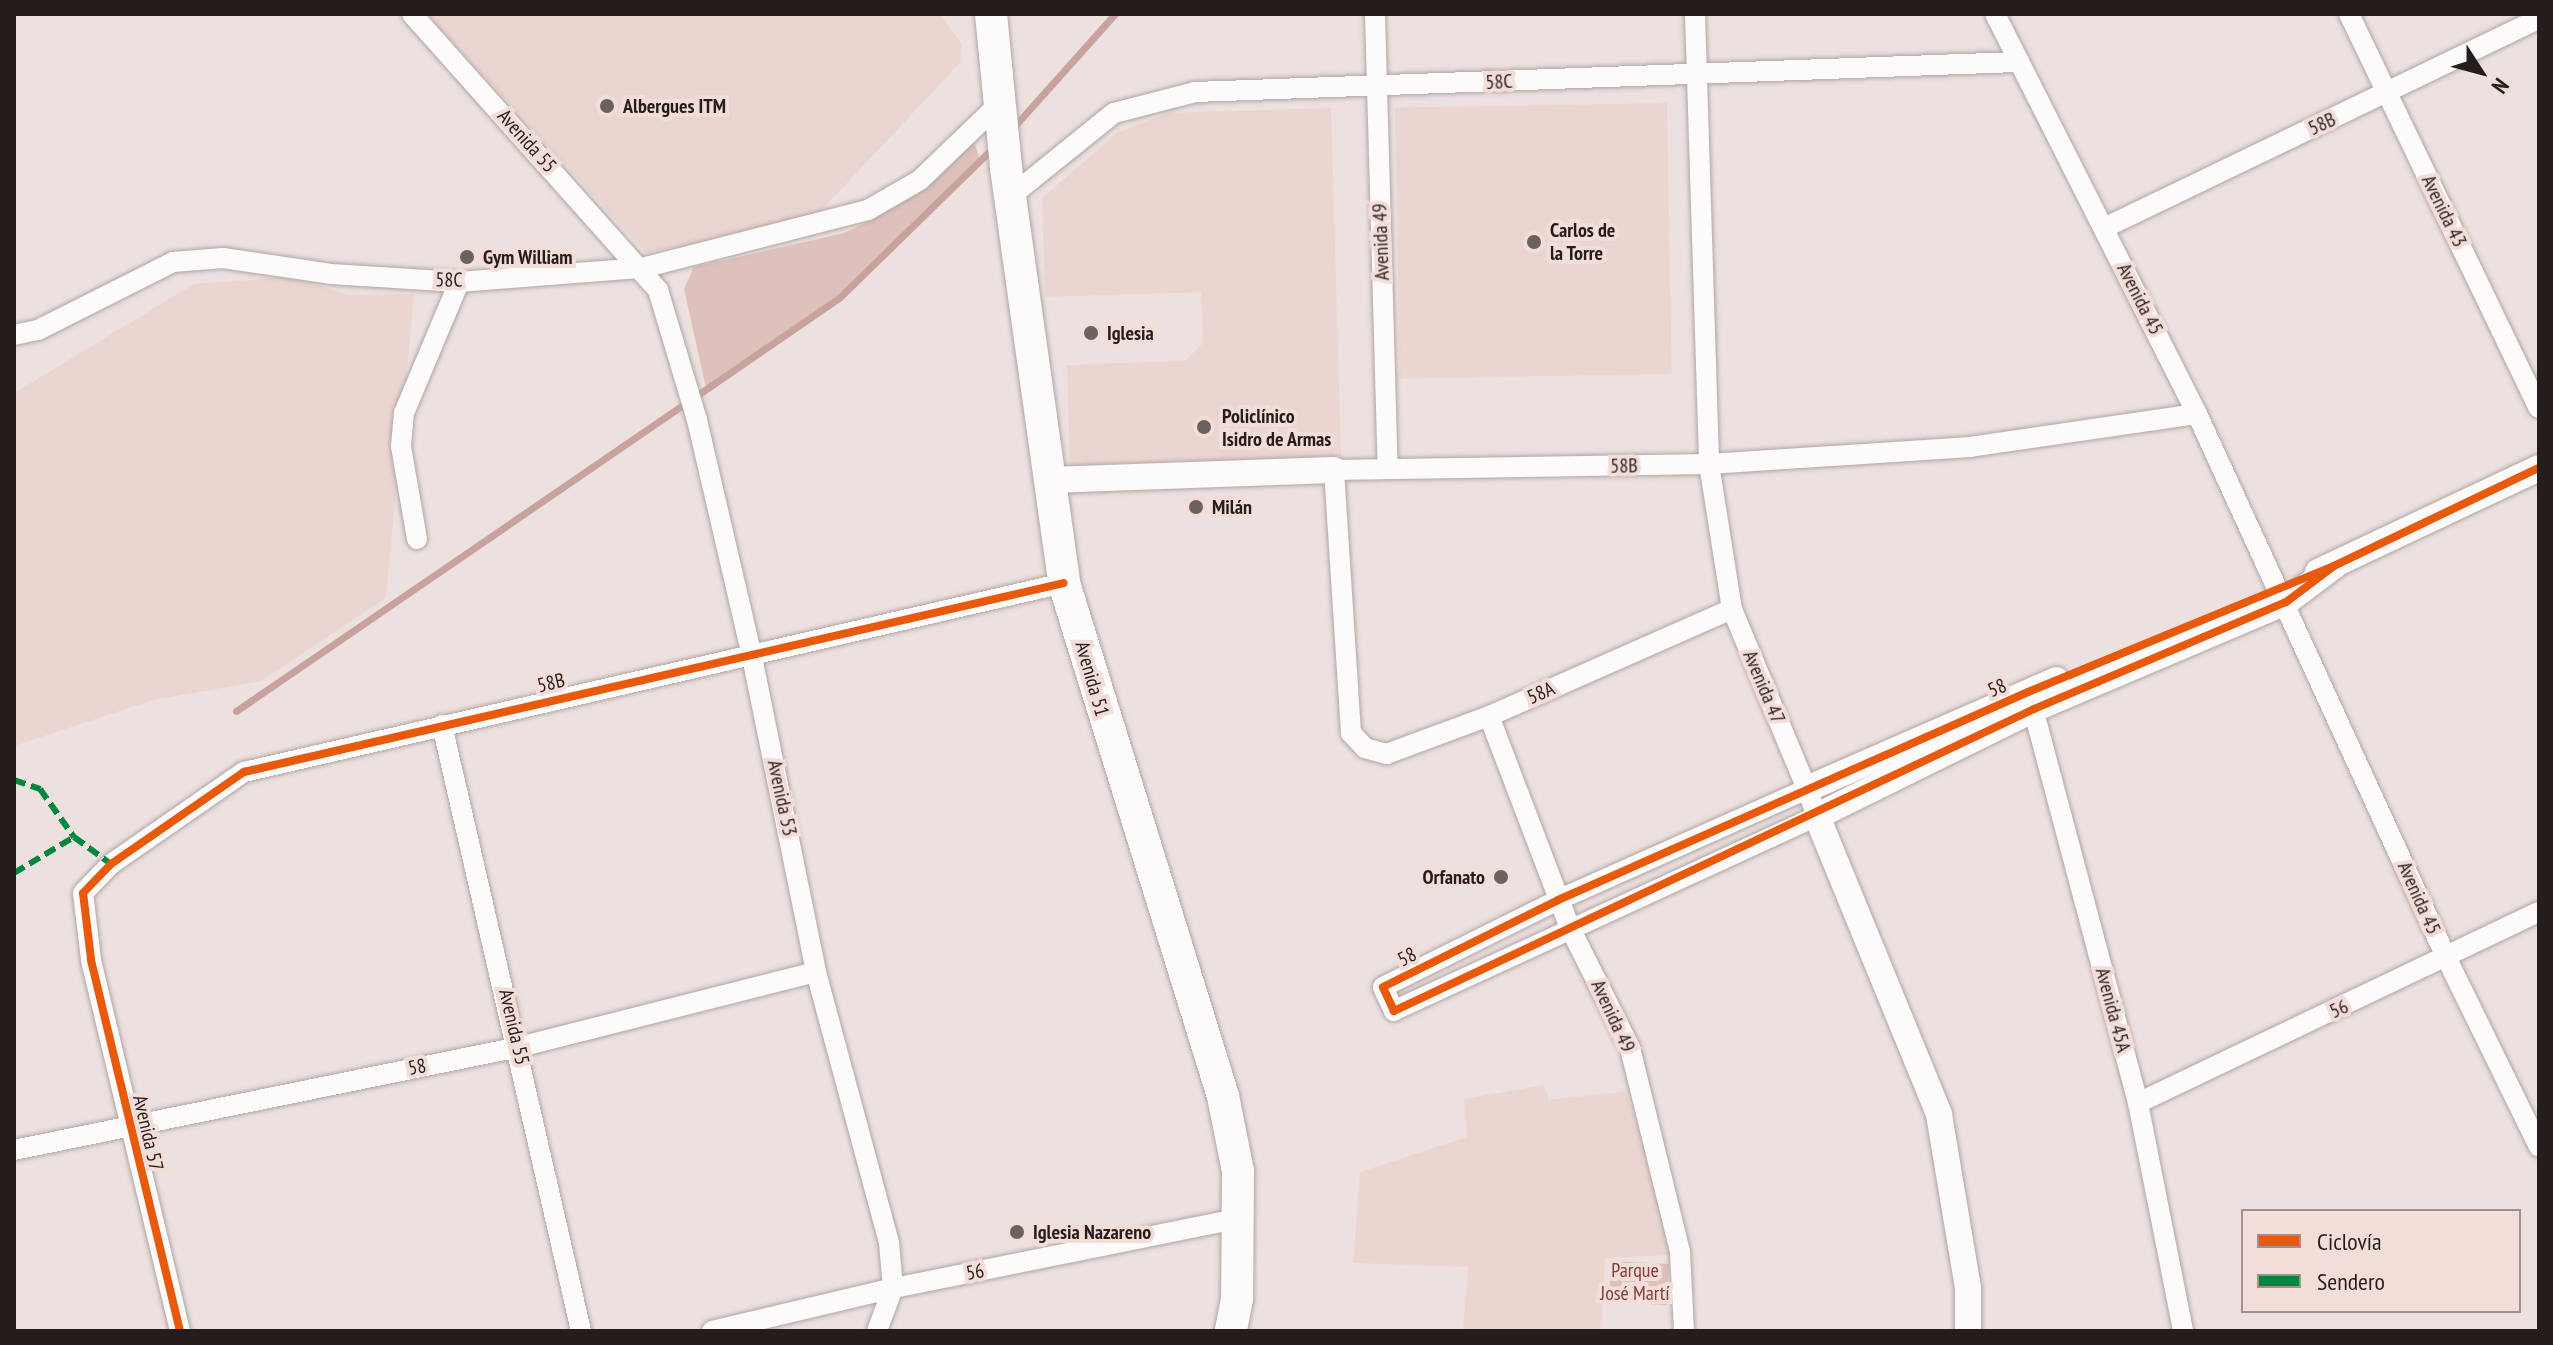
<!DOCTYPE html>
<meta charset="utf-8">
<style>
body{margin:0}
#map{position:relative;width:2553px;height:1345px;overflow:hidden;background:#ede1df;font-family:"PT Sans Narrow",sans-serif}
div>[style]{position:absolute}
.built>*{inset:0;background:#ebd5d1;transform-origin:0 0}
.green>*{inset:0;background:#dfc1bc;transform-origin:0 0}
.stream>*{height:7px;margin:-3.5px;padding:0 3.5px;transform-origin:3.5px;border-radius:3.5px;background:#c8a29c}
.roads{filter:drop-shadow(0 0 2px #afa6a4) drop-shadow(0 0 2px #afa6a4)}
.minor>*{height:20px;margin:-10px;padding:0 10px;transform-origin:10px;border-radius:10px;background:#fcfafa}
.tertiary>*{height:26px;margin:-13px;padding:0 13px;transform-origin:13px;border-radius:13px;background:#fcfafa}
.primary>*{height:32px;margin:-16px;padding:0 16px;transform-origin:16px;border-radius:16px;background:#fcfafa}
.quiet>*{height:6px;margin-top:-3px;transform-origin:0;background:repeating-linear-gradient(90deg,#00873e 0 12px,transparent 0 18px)}
.cycleway>*{height:8px;margin:-4px;padding:0 4px;transform-origin:4px;border-radius:4px;background:#e8590c}
.dots>*{width:22px;height:22px;translate:-50% -50%;box-sizing:border-box;border:4px solid #f3ddd9;border-radius:50%}
span{translate:-50% -50%;white-space:nowrap;text-align:center;line-height:1.15;-webkit-text-stroke:8px #f3ddd9;paint-order:stroke}
.street-label{font-size:20px;color:#251d1c}
.poi-label{font-size:20px;color:#251d1c;font-weight:700}
.left{translate:0 -50%;text-align:left}
.right{translate:-100% -50%;text-align:right}
.park-label{font-size:20px;color:#824138}
.frame{position:absolute;inset:0;border:16px solid #251d1c;pointer-events:none}
.legend{position:absolute;left:2241px;top:1209px;width:280px;height:104px;box-sizing:border-box;background:#f3ddd9;border:2px solid #a1908d;margin:0;padding:10px 14px;list-style:none;font-size:24px;color:#251d1c}
.legend li{display:flex;align-items:center;gap:16px;height:40px}
.legend b{width:40px;border:2px solid #a1908d}
.north{position:absolute;left:2441px;top:32px;width:80px;height:80px;-webkit-text-stroke:6px #f3ddd9;paint-order:stroke;rotate:126deg;font-size:22px;font-weight:700;line-height:32px;text-align:center;color:#251d1c}
.north::after{content:'';display:block;margin:auto;width:28px;height:36px;background:#251d1c;clip-path:polygon(50% 0,100% 100%,50% 72%,0 100%)}
</style>
<div id="map">
<div class="built">
<div style="clip-path:polygon(427px 14px,940px 14px,962px 44px,960px 63px,816px 216px,646px 253px)"></div>
<div style="left:1667px;top:103px;width:271px;height:272px;rotate:89deg"></div>
<div style="clip-path:polygon(1331px 108px,1341px 456px,1070px 465px,1067px 365px,1185px 361px,1203px 343px,1201px 292px,1045px 297px,1042px 198px,1117px 133px,1167px 113px)"></div>
<div style="clip-path:polygon(289px 277px,350px 295px,414px 294px,386px 598px,261px 681px,153px 700px,14px 746px,14px 393px,194px 284px)"></div>
<div style="clip-path:polygon(1544px 1085px,1549px 1100px,1626px 1091px,1656px 1189px,1671px 1255px,1605px 1258px,1601px 1331px,1463px 1331px,1468px 1267px,1353px 1263px,1360px 1172px,1467px 1137px,1464px 1099px)"></div>
</div>
<div class="green">
<div style="clip-path:polygon(973px 137px,980px 160px,839px 298px,707px 393px,684px 289px,694px 267px,844px 233px,875px 218px,917px 193px)"></div>
<div style="left:1611px;top:1261px;width:58px;height:41px;rotate:3deg"></div>
</div>
<div class="stream">
<div style="left:1012px;top:129px;width:154px;rotate:-48.2deg"></div>
<div style="left:236px;top:711px;width:731px;rotate:-34.41deg"></div>
<div style="left:839px;top:298px;width:218px;rotate:-44.3deg"></div>
</div>
<div class="roads">
<div class="minor">
<div style="left:412px;top:14px;width:370px;rotate:48.3deg"></div>
<div style="left:658px;top:290px;width:136px;rotate:73.3deg"></div>
<div style="left:697px;top:420px;width:238px;rotate:76.9deg"></div>
<div style="left:751px;top:652px;width:327px;rotate:78.5deg"></div>
<div style="left:816px;top:972px;width:281px;rotate:74.9deg"></div>
<div style="left:889px;top:1243px;width:45px;rotate:84.9deg"></div>
<div style="left:893px;top:1288px;width:46px;rotate:110.4deg"></div>
<div style="left:1375px;top:14px;width:455px;rotate:88.4deg"></div>
<div style="left:1695px;top:14px;width:450px;rotate:88.2deg"></div>
<div style="left:1709px;top:464px;width:147px;rotate:81deg"></div>
<div style="left:1732px;top:609px;width:195px;rotate:67.4deg"></div>
<div style="left:1807px;top:789px;width:29px;rotate:70deg"></div>
<div style="left:1817px;top:816px;width:466px;rotate:155.3deg"></div>
<div style="left:1394px;top:1011px;width:26px;rotate:-115deg"></div>
<div style="left:1383px;top:987px;width:195px;rotate:-26.4deg"></div>
<div style="left:1558px;top:900px;width:273px;rotate:-24deg"></div>
<div style="left:1995px;top:14px;width:448px;rotate:63.2deg"></div>
<div style="left:2197px;top:414px;width:600px;rotate:65.36deg"></div>
<div style="left:2447px;top:959px;width:209px;rotate:63.9deg"></div>
<div style="left:2349px;top:14px;width:437px;rotate:64.3deg"></div>
<div style="left:1011px;top:196px;width:132px;rotate:-38.9deg"></div>
<div style="left:1114px;top:113px;width:84px;rotate:-14.5deg"></div>
<div style="left:1195px;top:92px;width:825px;rotate:-2.09deg"></div>
<div style="left:2104px;top:228px;width:483px;rotate:-25.7deg"></div>
<div style="left:14px;top:335px;width:25px;rotate:-12deg"></div>
<div style="left:38px;top:330px;width:151px;rotate:-26.7deg"></div>
<div style="left:173px;top:262px;width:50px;rotate:-4.6deg"></div>
<div style="left:223px;top:258px;width:109px;rotate:8.4deg"></div>
<div style="left:331px;top:274px;width:128px;rotate:3.6deg"></div>
<div style="left:459px;top:282px;width:184px;rotate:-4.4deg"></div>
<div style="left:642px;top:268px;width:233px;rotate:-14.4deg"></div>
<div style="left:868px;top:210px;width:60px;rotate:-30deg"></div>
<div style="left:920px;top:180px;width:110px;rotate:-43.9deg"></div>
<div style="left:417px;top:539px;width:94px;rotate:-99.8deg"></div>
<div style="left:401px;top:446px;width:33px;rotate:-85deg"></div>
<div style="left:404px;top:413px;width:142px;rotate:-67.2deg"></div>
<div style="left:1732px;top:609px;width:266px;rotate:156.2deg"></div>
<div style="left:1489px;top:716px;width:109px;rotate:159.6deg"></div>
<div style="left:1387px;top:754px;width:23px;rotate:-165deg"></div>
<div style="left:1365px;top:748px;width:21px;rotate:-133deg"></div>
<div style="left:1351px;top:733px;width:264px;rotate:-93.7deg"></div>
<div style="left:1334px;top:470px;width:375px;rotate:-0.9deg"></div>
<div style="left:1709px;top:464px;width:262px;rotate:-3.7deg"></div>
<div style="left:1970px;top:447px;width:229px;rotate:-8.3deg"></div>
<div style="left:2030px;top:697px;width:420px;rotate:75.1deg"></div>
<div style="left:2138px;top:1103px;width:232px;rotate:78.8deg"></div>
<div style="left:1489px;top:716px;width:227px;rotate:69.1deg"></div>
<div style="left:1570px;top:928px;width:134px;rotate:63.4deg"></div>
<div style="left:1630px;top:1048px;width:210px;rotate:76.2deg"></div>
<div style="left:1680px;top:1252px;width:79px;rotate:87.1deg"></div>
<div style="left:442px;top:725px;width:622px;rotate:77.08deg"></div>
<div style="left:2138px;top:1103px;width:444px;rotate:-25.5deg"></div>
<div style="left:14px;top:1150px;width:515px;rotate:-11.53deg"></div>
<div style="left:519px;top:1047px;width:306px;rotate:-14.2deg"></div>
<div style="left:180px;top:1331px;width:382px;rotate:-103.5deg"></div>
<div style="left:91px;top:959px;width:66px;rotate:-96.9deg"></div>
<div style="left:83px;top:893px;width:40px;rotate:-46deg"></div>
<div style="left:111px;top:864px;width:162px;rotate:-34.7deg"></div>
<div style="left:244px;top:772px;width:841px;rotate:-12.98deg"></div>
<div style="left:712px;top:1331px;width:182px;rotate:-13.3deg"></div>
<div style="left:889px;top:1289px;width:358px;rotate:-11.4deg"></div>
</div>
<div class="tertiary">
<div style="left:1049px;top:480px;width:285px;rotate:-2deg"></div>
<div style="left:2318px;top:572px;width:244px;rotate:-25.2deg"></div>
<div style="left:1807px;top:789px;width:272px;rotate:-23.6deg"></div>
<div style="left:1968px;top:1331px;width:43px;rotate:-90deg"></div>
<div style="left:1968px;top:1288px;width:176px;rotate:-99.5deg"></div>
<div style="left:1939px;top:1114px;width:322px;rotate:-112.3deg"></div>
<div style="left:1817px;top:816px;width:242px;rotate:-26.2deg"></div>
<div style="left:2034px;top:709px;width:274px;rotate:-23deg"></div>
<div style="left:2286px;top:602px;width:60px;rotate:-36.9deg"></div>
</div>
<div class="primary">
<div style="left:991px;top:14px;width:155px;rotate:84.4deg"></div>
<div style="left:1006px;top:168px;width:419px;rotate:82deg"></div>
<div style="left:1064px;top:583px;width:537px;rotate:72.78deg"></div>
<div style="left:1223px;top:1096px;width:76px;rotate:78.7deg"></div>
<div style="left:1238px;top:1171px;width:128px;rotate:90.4deg"></div>
<div style="left:1237px;top:1299px;width:33px;rotate:101deg"></div>
</div>
</div>
<div class="quiet">
<div style="left:14px;top:780px;width:28px;rotate:19deg"></div>
<div style="left:40px;top:789px;width:59px;rotate:54.7deg"></div>
<div style="left:74px;top:837px;width:46px;rotate:36.1deg"></div>
<div style="left:14px;top:873px;width:70px;rotate:-31deg"></div>
</div>
<div class="cycleway">
<div style="left:2334px;top:566px;width:60px;rotate:143.1deg"></div>
<div style="left:2286px;top:602px;width:274px;rotate:157deg"></div>
<div style="left:2034px;top:709px;width:708px;rotate:154.74deg"></div>
<div style="left:1394px;top:1011px;width:26px;rotate:-115deg"></div>
<div style="left:1383px;top:987px;width:195px;rotate:-26.4deg"></div>
<div style="left:1558px;top:900px;width:514px;rotate:-23.87deg"></div>
<div style="left:2028px;top:692px;width:331px;rotate:-22.4deg"></div>
<div style="left:2334px;top:566px;width:227px;rotate:-25.6deg"></div>
<div style="left:180px;top:1331px;width:382px;rotate:-103.5deg"></div>
<div style="left:91px;top:959px;width:66px;rotate:-96.9deg"></div>
<div style="left:83px;top:893px;width:40px;rotate:-46deg"></div>
<div style="left:111px;top:864px;width:162px;rotate:-34.7deg"></div>
<div style="left:244px;top:772px;width:841px;rotate:-12.98deg"></div>
</div>
<div class="dots">
<div style="left:607px;top:106px;background:#6b6260"></div>
<div style="left:1534px;top:242px;background:#6b6260"></div>
<div style="left:467px;top:257px;background:#6b6260"></div>
<div style="left:1091px;top:333px;background:#6b6260"></div>
<div style="left:1204px;top:427px;background:#6b6260"></div>
<div style="left:1196px;top:507px;background:#6b6260"></div>
<div style="left:1501px;top:877px;background:#6b6260"></div>
<div style="left:1017px;top:1232px;background:#6b6260"></div>
</div>
<div class="street-label">
<span style="left:1499px;top:82px;rotate:-3deg">58C</span>
<span style="left:2322px;top:124px;rotate:-25deg">58B</span>
<span style="left:527px;top:141px;rotate:48deg">Avenida 55</span>
<span style="left:2444px;top:211px;rotate:64deg">Avenida 43</span>
<span style="left:1381px;top:242px;rotate:-92deg">Avenida 49</span>
<span style="left:449px;top:280px;rotate:1deg">58C</span>
<span style="left:2140px;top:299px;rotate:63deg">Avenida 45</span>
<span style="left:1624px;top:466px;rotate:-1deg">58B</span>
<span style="left:1092px;top:679px;rotate:74deg">Avenida 51</span>
<span style="left:551px;top:683px;rotate:-13deg">58B</span>
<span style="left:1764px;top:687px;rotate:67deg">Avenida 47</span>
<span style="left:1997px;top:688px;rotate:-24deg">58</span>
<span style="left:1541px;top:693px;rotate:-24deg">58A</span>
<span style="left:782px;top:798px;rotate:78deg">Avenida 53</span>
<span style="left:2419px;top:898px;rotate:66deg">Avenida 45</span>
<span style="left:1407px;top:957px;rotate:-27deg">58</span>
<span style="left:2339px;top:1009px;rotate:-25deg">56</span>
<span style="left:2113px;top:1010px;rotate:75deg">Avenida 45A</span>
<span style="left:1613px;top:1016px;rotate:65deg">Avenida 49</span>
<span style="left:514px;top:1027px;rotate:77deg">Avenida 55</span>
<span style="left:417px;top:1067px;rotate:-11deg">58</span>
<span style="left:148px;top:1133px;rotate:77deg">Avenida 57</span>
<span style="left:975px;top:1272px;rotate:-11deg">56</span>
</div>
<div class="poi-label">
<span class="left" style="left:623px;top:106px">Albergues ITM</span>
<span class="left" style="left:1550px;top:242px">Carlos de<br>la Torre</span>
<span class="left" style="left:483px;top:257px">Gym William</span>
<span class="left" style="left:1107px;top:333px">Iglesia</span>
<span class="left" style="left:1222px;top:428px">Policlínico<br>Isidro de Armas</span>
<span class="left" style="left:1212px;top:507px">Milán</span>
<span class="right" style="left:1485px;top:877px">Orfanato</span>
<span class="left" style="left:1033px;top:1232px">Iglesia Nazareno</span>
</div>
<div class="park-label">
<span style="left:1635px;top:1282px">Parque<br>José Martí</span>
</div>
<div class="frame"></div>
<ul class="legend">
<li><b style="height:10px;background:#e8590c"></b>Ciclovía</li>
<li><b style="height:10px;background:#00873e"></b>Sendero</li>
</ul>
<div class="north">N</div>
</div>
